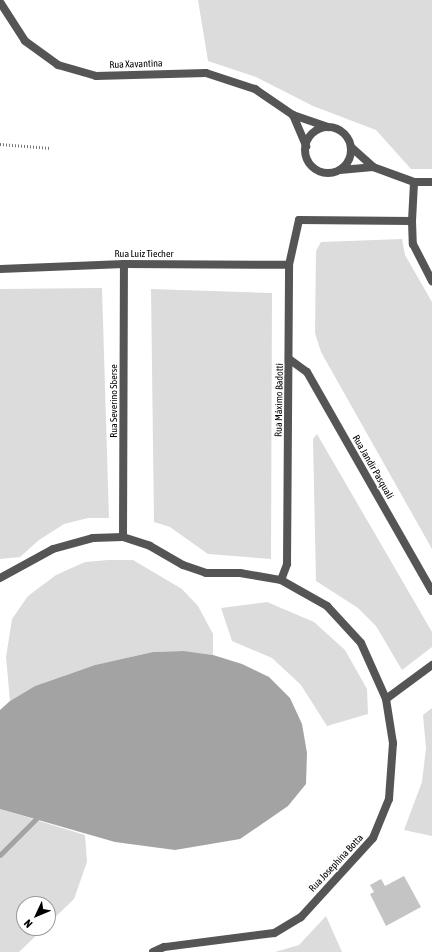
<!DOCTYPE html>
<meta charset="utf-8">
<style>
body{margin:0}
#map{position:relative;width:432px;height:952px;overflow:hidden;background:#fff;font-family:"Asap Condensed",sans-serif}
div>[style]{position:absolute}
.green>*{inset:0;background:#dcdcdc}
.water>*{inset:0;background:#a3a3a3}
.stream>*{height:4.5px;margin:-2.25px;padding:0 2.25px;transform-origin:2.25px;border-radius:2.25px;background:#a3a3a3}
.building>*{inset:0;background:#c4c4c4}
.path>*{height:2.5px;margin-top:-1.25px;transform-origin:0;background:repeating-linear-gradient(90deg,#777 0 1px,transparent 0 3px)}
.lane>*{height:8px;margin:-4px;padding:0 4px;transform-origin:4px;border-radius:4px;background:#555}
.street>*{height:8px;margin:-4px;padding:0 4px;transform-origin:4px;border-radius:4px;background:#555}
.street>.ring{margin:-4px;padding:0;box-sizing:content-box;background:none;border:8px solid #555;border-radius:50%}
span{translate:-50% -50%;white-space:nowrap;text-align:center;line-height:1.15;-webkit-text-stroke:3px #fff;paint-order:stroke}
.street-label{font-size:10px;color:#000}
.north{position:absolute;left:16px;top:896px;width:40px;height:40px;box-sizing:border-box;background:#fff;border:1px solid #999;border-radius:50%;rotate:226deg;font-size:11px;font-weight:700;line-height:16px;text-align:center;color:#000}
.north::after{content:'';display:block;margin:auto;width:14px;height:18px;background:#000;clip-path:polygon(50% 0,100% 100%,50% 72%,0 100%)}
</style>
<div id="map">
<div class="green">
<div style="clip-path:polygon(198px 0,432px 0,432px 169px,411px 169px,376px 130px,313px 106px,256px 77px,208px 61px)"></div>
<div style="clip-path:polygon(402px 239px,405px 255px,432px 302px,432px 549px,321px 352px,315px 333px,316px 251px,321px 242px)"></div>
<div style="clip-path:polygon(102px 288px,109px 518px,88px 518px,64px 524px,39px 540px,20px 557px,0 559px,0 289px)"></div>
<div style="clip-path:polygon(151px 289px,272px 293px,271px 559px,208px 554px,170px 527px,154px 522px)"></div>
<div style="clip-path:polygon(317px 434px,432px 632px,432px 647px,402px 670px,376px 626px,358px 608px,316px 581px,313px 439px)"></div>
<div style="clip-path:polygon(108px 560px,133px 560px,182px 589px,198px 606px,213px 634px,213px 655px,184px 651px,153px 652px,95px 665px,66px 675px,35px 686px,10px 701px,6px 657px,12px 619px,28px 596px,56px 575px,85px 562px)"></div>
<div style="clip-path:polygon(267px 602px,314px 622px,345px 650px,367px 689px,368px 714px,327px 726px,301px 685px,272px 658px,232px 641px,221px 608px)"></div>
<div style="clip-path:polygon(432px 708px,432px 836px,404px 830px,422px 782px,426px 748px,423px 715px)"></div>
<div style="clip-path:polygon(0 809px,85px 835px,87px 862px,74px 899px,48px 924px,48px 904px,24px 904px,24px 928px,44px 928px,19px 952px,0 952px)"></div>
<div style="clip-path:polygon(326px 916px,342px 952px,275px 952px,299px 945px)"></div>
</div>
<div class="water">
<div style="clip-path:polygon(184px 651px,213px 655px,242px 664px,269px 677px,290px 698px,302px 724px,307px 753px,306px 784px,288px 806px,240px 839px,175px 850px,115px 842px,0 809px,0 710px,10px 701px,35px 686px,95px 665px,153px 652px)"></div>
</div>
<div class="stream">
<div style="left:0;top:855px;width:57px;rotate:-45deg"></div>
</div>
<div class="building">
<div style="clip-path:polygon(404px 876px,421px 907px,386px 926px,370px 894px,374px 892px,370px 885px,381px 879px,385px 886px)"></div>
</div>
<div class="path">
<div style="left:0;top:144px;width:51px;rotate:4.5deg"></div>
</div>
<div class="lane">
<div style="left:412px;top:221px;width:39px;rotate:-87deg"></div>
</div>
<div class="street">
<div style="left:0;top:2px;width:46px;rotate:57.3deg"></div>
<div style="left:25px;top:41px;width:41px;rotate:36deg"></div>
<div style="left:58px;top:65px;width:40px;rotate:16deg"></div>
<div style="left:96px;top:76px;width:110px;rotate:-1.6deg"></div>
<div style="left:206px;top:73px;width:52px;rotate:18.1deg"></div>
<div style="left:255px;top:89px;width:46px;rotate:34.4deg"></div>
<div style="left:293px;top:115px;width:37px;rotate:19deg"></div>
<div style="left:293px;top:115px;width:34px;rotate:67deg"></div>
<div class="ring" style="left:305px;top:127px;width:38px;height:38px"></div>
<div style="left:351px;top:147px;width:30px;rotate:42deg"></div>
<div style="left:373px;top:167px;width:44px;rotate:20.1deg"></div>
<div style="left:414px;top:182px;width:18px"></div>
<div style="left:340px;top:170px;width:33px;rotate:-5deg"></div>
<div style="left:0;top:269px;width:124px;rotate:-2.3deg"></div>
<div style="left:124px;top:264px;width:165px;rotate:0.3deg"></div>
<div style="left:289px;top:359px;width:22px;rotate:36deg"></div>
<div style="left:307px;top:372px;width:252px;rotate:60.3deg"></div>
<div style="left:123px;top:537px;width:273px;rotate:-89.8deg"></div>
<div style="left:0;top:578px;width:60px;rotate:-28.7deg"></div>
<div style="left:53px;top:549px;width:41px;rotate:-15.4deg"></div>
<div style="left:93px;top:538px;width:30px;rotate:-2deg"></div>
<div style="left:123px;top:537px;width:28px;rotate:18deg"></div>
<div style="left:150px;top:546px;width:38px;rotate:30deg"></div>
<div style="left:183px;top:565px;width:24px;rotate:19deg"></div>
<div style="left:206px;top:573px;width:34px"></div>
<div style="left:240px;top:573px;width:42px;rotate:9.7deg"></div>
<div style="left:281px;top:580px;width:53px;rotate:29.5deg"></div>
<div style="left:327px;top:606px;width:50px;rotate:47.4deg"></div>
<div style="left:361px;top:643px;width:61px;rotate:65.9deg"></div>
<div style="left:386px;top:699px;width:45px;rotate:81deg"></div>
<div style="left:393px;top:743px;width:56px;rotate:94.1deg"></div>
<div style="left:389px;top:799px;width:42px;rotate:112.3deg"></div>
<div style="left:373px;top:838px;width:107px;rotate:132.3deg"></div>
<div style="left:301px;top:917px;width:31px;rotate:149deg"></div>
<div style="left:274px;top:933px;width:111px;rotate:172.7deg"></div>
<div style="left:164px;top:947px;width:12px;rotate:156deg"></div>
<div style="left:281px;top:580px;width:17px;rotate:-69deg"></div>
<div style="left:287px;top:564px;width:299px;rotate:-89.6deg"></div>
<div style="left:289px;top:265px;width:46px;rotate:-77.5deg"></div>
<div style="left:299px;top:220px;width:113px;rotate:0.5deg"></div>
<div style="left:412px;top:221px;width:23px;rotate:88deg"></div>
<div style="left:413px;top:244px;width:42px;rotate:62.8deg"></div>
<div style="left:386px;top:699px;width:57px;rotate:-36.5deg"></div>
</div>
<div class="street-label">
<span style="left:136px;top:64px;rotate:-2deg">Rua Xavantina</span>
<span style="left:144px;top:254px">Rua Luiz Tiecher</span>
<span style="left:279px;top:400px;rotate:-89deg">Rua Máximo Badotti</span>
<span style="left:114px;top:401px;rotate:-90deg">Rua Severino Sberse</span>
<span style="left:373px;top:467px;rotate:60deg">Rua Jandir Pasquali</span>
<span style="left:336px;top:863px;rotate:-47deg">Rua Josephina Botta</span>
</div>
<div class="north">N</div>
</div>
